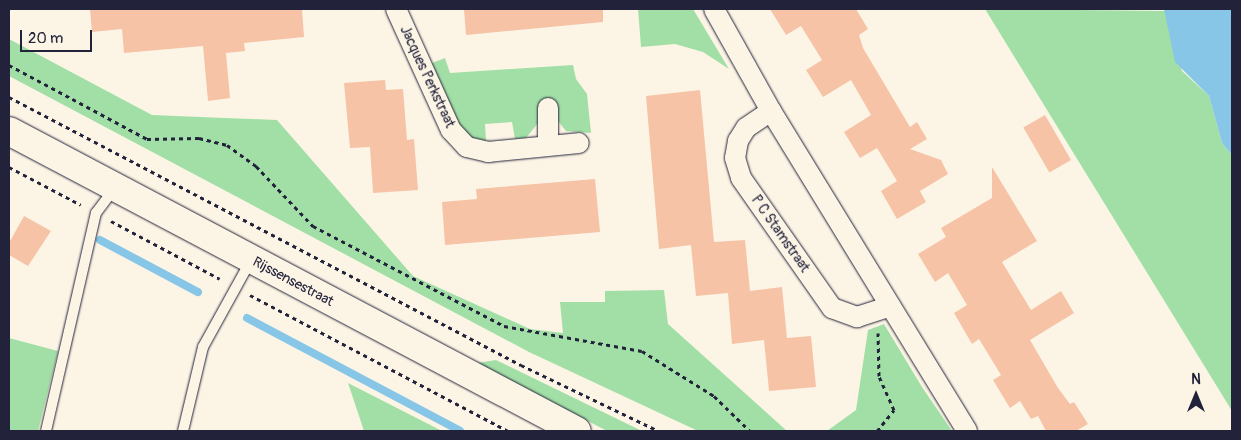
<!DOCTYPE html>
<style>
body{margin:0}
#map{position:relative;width:1241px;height:440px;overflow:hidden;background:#fcf5e5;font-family:Pangolin,sans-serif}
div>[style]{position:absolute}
.green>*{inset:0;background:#a2dfa6}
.water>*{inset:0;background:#87c6e7}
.stream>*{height:8px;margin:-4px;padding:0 4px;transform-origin:4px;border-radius:4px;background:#87c6e7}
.building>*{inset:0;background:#f6c3a7;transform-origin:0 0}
.path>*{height:3px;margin-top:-1.5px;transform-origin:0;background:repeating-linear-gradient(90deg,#22223b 0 4px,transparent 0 8px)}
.roads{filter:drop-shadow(0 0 1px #22223b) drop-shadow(0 0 1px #22223b)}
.service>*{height:10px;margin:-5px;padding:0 5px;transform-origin:5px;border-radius:5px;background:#fcf5e5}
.minor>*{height:20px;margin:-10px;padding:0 10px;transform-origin:10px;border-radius:10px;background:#fcf5e5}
.secondary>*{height:28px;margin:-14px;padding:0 14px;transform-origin:14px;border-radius:14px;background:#fcf5e5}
span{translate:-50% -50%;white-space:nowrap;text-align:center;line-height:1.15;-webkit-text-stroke:4px #fcf5e5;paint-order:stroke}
.street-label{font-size:14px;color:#22223b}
.frame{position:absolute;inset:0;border:10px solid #22223b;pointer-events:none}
.north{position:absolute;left:1171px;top:370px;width:50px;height:50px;-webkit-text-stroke:4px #fcf5e5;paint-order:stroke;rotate:0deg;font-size:14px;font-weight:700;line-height:20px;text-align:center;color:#22223b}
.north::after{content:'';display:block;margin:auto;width:18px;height:22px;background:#22223b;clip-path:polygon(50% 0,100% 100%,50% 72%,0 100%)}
.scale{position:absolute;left:20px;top:30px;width:72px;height:22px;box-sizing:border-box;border:2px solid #22223b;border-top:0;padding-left:6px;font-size:15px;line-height:18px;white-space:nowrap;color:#22223b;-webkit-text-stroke:4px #fcf5e5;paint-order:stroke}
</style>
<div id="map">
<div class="green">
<div style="clip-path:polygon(638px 9px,693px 9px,729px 69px,703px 52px,675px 44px,641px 47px)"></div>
<div style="clip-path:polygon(985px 9px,1166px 11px,1182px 71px,1209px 96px,1222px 143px,1232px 155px,1232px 411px)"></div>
<div style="clip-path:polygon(9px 39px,152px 115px,277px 120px,413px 276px,530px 329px,563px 333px,560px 302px,605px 302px,605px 291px,664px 290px,668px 324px,787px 431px,698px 431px,529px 352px,9px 76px)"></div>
<div style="clip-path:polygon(445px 58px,450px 73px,573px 65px,576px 79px,587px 94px,591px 133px,566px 131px,558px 121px,556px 105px,538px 104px,538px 123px,526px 138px,515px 139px,512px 122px,485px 124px,486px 142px,475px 141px,461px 128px,432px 63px)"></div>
<div style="clip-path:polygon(884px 324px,922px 387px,952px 431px,827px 431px,856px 410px,868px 330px)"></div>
<div style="clip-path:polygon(9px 338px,58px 351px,38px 431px,9px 431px)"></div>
<div style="clip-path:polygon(496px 360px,642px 431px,607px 431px,477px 363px)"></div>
<div style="clip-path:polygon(348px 383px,442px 431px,364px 431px)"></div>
</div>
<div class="water">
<div style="clip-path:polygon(1164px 9px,1232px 9px,1232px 155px,1222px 143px,1209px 96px,1175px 62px)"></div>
</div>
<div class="stream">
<div style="left:100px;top:240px;width:111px;rotate:28deg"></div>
<div style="left:247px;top:318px;width:241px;rotate:27.9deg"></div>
</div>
<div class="building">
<div style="clip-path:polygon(90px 9px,302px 9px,304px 37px,244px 43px,245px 51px,226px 53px,230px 98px,208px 101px,203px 46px,124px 53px,122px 29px,92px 32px)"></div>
<div style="clip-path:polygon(464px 9px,603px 9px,603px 22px,466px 35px)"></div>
<div style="clip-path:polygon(770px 9px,856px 9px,868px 29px,859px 35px,863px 48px,910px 127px,917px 122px,927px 139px,910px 149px,941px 160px,948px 174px,920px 191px,926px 202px,897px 219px,881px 191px,897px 181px,877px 148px,860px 158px,844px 132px,871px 115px,851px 80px,823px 97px,806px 70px,822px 60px,801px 26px,786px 35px)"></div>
<div style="clip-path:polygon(385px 80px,386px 90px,403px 89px,407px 140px,414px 139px,418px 190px,373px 193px,370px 147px,350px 148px,344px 83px)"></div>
<div style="clip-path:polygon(700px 90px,714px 242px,745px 240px,750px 291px,782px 287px,787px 338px,811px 336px,816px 387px,769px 391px,764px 340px,732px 344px,728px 293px,696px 296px,691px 245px,659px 249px,646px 96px)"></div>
<div style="left:1045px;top:115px;width:52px;height:25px;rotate:60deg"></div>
<div style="clip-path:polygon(992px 167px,1037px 241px,1002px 262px,1031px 310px,1061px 291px,1074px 313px,1030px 340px,1058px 388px,1070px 404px,1074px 402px,1088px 424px,1076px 431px,1046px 431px,1038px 416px,1031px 419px,1020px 401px,1010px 408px,993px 380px,1001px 375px,979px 339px,972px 344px,954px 313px,967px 305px,948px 273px,935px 282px,918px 254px,946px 237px,941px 228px,992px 198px)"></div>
<div style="clip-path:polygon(595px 179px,600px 232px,445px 245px,442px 202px,477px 199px,476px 189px)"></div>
<div style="clip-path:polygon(24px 216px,51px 231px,28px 266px,9px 255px,9px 243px)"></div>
</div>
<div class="path">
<div style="left:9px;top:65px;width:157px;rotate:28.2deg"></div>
<div style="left:147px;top:139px;width:52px;rotate:-1.1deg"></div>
<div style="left:199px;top:138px;width:29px;rotate:14deg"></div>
<div style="left:227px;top:145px;width:36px;rotate:36deg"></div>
<div style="left:256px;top:166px;width:83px;rotate:46.5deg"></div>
<div style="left:313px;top:226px;width:216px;rotate:27.6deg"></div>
<div style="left:504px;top:326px;width:140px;rotate:10.3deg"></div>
<div style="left:642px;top:351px;width:85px;rotate:32deg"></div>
<div style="left:714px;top:396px;width:50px;rotate:44.2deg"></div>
<div style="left:9px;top:97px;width:578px;rotate:27.63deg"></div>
<div style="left:521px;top:365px;width:153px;rotate:25.6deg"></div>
<div style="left:9px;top:167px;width:81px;rotate:27.8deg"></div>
<div style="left:111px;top:221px;width:123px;rotate:28deg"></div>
<div style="left:250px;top:295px;width:292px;rotate:27.8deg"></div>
<div style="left:877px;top:431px;width:27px;rotate:-51deg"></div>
<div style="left:894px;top:410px;width:37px;rotate:-114deg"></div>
<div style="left:879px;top:376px;width:43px;rotate:-91.3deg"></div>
</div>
<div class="roads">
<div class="service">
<div style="left:46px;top:431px;width:224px;rotate:-77.1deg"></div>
<div style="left:96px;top:213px;width:30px;rotate:-53deg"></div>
<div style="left:183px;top:431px;width:86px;rotate:-76.6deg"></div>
<div style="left:203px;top:347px;width:99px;rotate:-61.1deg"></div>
</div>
<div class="minor">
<div style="left:396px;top:9px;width:133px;rotate:65.6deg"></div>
<div style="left:451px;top:130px;width:23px;rotate:47deg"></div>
<div style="left:467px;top:147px;width:22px;rotate:13deg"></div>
<div style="left:488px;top:152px;width:91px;rotate:-5.6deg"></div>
<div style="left:714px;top:9px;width:117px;rotate:60.8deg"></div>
<div style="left:771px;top:111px;width:375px;rotate:58.5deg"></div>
<div style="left:548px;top:108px;width:37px;rotate:90deg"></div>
<div style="left:771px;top:111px;width:30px;rotate:146deg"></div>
<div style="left:746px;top:128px;width:15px;rotate:122deg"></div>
<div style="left:738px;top:141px;width:17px;rotate:100deg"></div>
<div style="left:735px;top:158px;width:21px;rotate:73deg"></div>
<div style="left:741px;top:178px;width:159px;rotate:55deg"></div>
<div style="left:832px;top:308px;width:27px;rotate:20deg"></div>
<div style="left:857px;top:317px;width:35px;rotate:-18deg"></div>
</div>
<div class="secondary">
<div style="left:9px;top:131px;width:642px;rotate:27.84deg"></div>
</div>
</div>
<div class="street-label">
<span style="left:427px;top:77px;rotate:65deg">Jacques Perkstraat</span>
<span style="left:780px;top:234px;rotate:55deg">P C Stamstraat</span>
<span style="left:293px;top:282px;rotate:28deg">Rijssensestraat</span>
</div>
<div class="frame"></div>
<div class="north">N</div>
<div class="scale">20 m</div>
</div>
